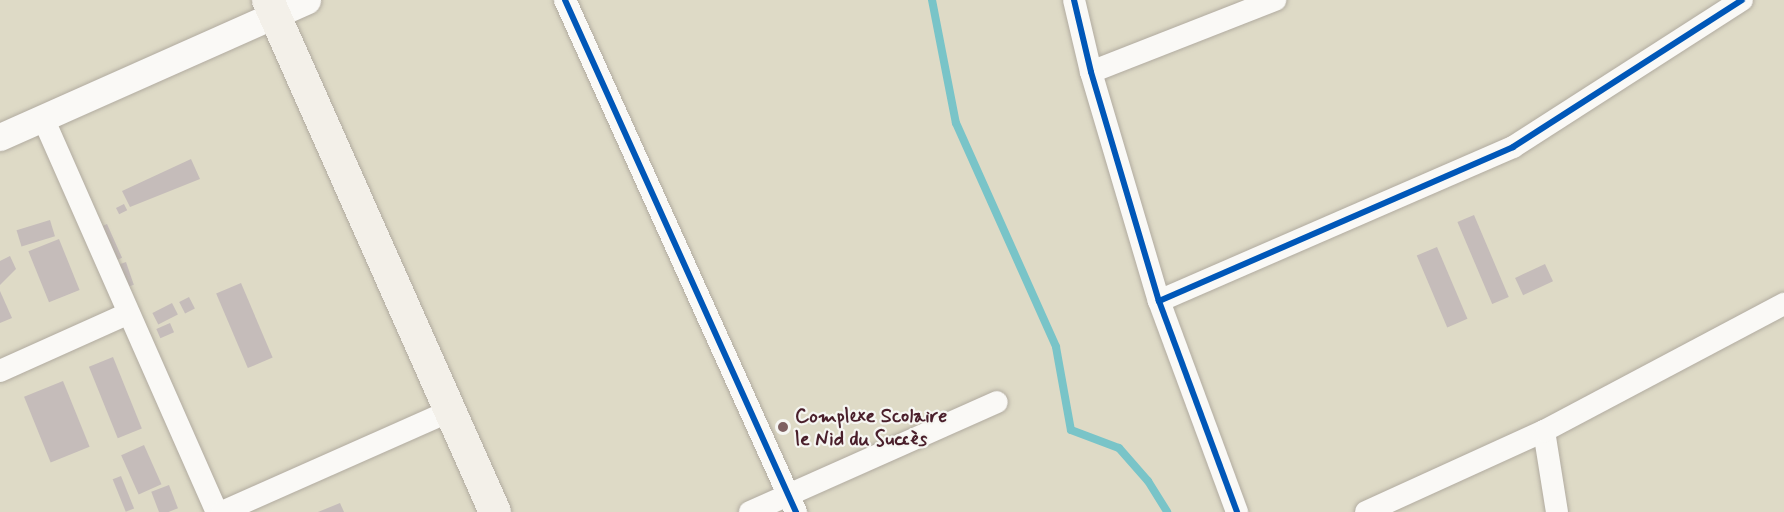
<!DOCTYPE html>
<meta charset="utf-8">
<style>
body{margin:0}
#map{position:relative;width:1784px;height:512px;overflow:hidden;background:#dedac6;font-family:Mynerve,sans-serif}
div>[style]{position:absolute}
.stream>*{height:8px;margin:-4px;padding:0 4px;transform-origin:4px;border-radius:4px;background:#79c4c8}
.building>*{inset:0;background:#c5bcba;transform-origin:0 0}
.roads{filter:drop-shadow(0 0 2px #b1aba0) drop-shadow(0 0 2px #b1aba0)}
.minor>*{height:22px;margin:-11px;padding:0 11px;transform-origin:11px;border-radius:11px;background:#faf9f6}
.tertiary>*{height:27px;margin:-13.5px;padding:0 13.5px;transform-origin:13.5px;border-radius:13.5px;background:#faf9f6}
.secondary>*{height:32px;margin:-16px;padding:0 16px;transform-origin:16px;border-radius:16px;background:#f3f0e9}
.cycleway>*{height:6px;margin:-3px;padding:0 3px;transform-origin:3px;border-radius:3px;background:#0057b8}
.dots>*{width:16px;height:16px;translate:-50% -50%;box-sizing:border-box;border:3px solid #f6f6f2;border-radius:50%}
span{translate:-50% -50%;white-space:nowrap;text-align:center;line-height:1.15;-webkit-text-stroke:4.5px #f6f6f2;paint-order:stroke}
.poi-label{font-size:20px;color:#4a1f2b;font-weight:700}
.left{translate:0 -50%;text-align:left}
</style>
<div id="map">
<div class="stream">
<div style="left:932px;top:0;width:125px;rotate:79deg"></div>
<div style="left:956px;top:123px;width:245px;rotate:65.9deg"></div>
<div style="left:1056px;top:347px;width:84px;rotate:79.8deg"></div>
<div style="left:1071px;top:430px;width:51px;rotate:20.6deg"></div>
<div style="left:1119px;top:448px;width:44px;rotate:48.7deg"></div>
<div style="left:1148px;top:481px;width:36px;rotate:58deg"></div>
</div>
<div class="building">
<div style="clip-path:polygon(191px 159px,200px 179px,130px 207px,122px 191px)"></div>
<div style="left:124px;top:204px;width:7px;height:9px;rotate:63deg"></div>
<div style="left:1474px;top:215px;width:89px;height:18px;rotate:67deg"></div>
<div style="left:50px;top:220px;width:17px;height:35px;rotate:73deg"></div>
<div style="left:107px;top:224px;width:37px;height:13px;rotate:66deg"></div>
<div style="left:59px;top:239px;width:55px;height:33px;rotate:68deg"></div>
<div style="left:1437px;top:247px;width:78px;height:22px;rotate:67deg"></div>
<div style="clip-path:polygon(10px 256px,16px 269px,0 285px,0 261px)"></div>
<div style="left:126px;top:262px;width:24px;height:13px;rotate:71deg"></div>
<div style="left:1545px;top:264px;width:19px;height:33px;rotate:65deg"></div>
<div style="left:241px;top:283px;width:81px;height:27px;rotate:67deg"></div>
<div style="clip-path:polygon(0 291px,12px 318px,0 323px)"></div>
<div style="left:189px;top:297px;width:13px;height:11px;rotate:63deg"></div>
<div style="left:172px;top:303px;width:13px;height:22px;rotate:63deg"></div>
<div style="left:170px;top:323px;width:10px;height:15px;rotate:66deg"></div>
<div style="left:113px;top:357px;width:77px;height:26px;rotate:68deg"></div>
<div style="left:63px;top:381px;width:71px;height:42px;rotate:68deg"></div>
<div style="left:144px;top:445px;width:43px;height:25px;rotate:66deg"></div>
<div style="left:121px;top:476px;width:35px;height:9px;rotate:68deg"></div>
<div style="left:169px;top:485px;width:25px;height:19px;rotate:69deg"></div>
<div style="clip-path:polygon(340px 503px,344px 512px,318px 512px)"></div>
</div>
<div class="roads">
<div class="minor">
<div style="left:565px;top:0;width:562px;rotate:65.72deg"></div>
<div style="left:1074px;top:0;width:74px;rotate:76.7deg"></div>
<div style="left:1091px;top:72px;width:239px;rotate:73.5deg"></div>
<div style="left:1159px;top:301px;width:225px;rotate:69.7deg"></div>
<div style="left:1091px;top:72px;width:198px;rotate:-21.4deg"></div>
<div style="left:43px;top:118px;width:431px;rotate:66.2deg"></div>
<div style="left:1159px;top:301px;width:386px;rotate:-23.5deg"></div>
<div style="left:1513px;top:147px;width:272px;rotate:-32.7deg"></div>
<div style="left:0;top:371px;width:141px;rotate:-24.2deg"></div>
<div style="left:1544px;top:431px;width:82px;rotate:80.9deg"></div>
<div style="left:222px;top:512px;width:249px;rotate:-23.9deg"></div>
<div style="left:750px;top:512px;width:270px;rotate:-24deg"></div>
<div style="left:1366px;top:512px;width:196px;rotate:-24.5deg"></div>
<div style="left:1544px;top:431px;width:272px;rotate:-27.9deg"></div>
</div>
<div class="tertiary">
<div style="left:0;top:137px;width:336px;rotate:-24deg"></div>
</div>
<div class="secondary">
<div style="left:268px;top:0;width:560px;rotate:66.09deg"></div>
</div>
</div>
<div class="cycleway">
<div style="left:565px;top:0;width:562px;rotate:65.72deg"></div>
<div style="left:1074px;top:0;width:74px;rotate:76.7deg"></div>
<div style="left:1091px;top:72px;width:239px;rotate:73.5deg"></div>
<div style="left:1159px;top:301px;width:225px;rotate:69.7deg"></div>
<div style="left:1159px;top:301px;width:386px;rotate:-23.5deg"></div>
<div style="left:1513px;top:147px;width:272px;rotate:-32.7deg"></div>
</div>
<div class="dots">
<div style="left:783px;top:427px;background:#7e6061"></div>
</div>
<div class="poi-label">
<span class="left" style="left:795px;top:428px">Complexe Scolaire<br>le Nid du Succès</span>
</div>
</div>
